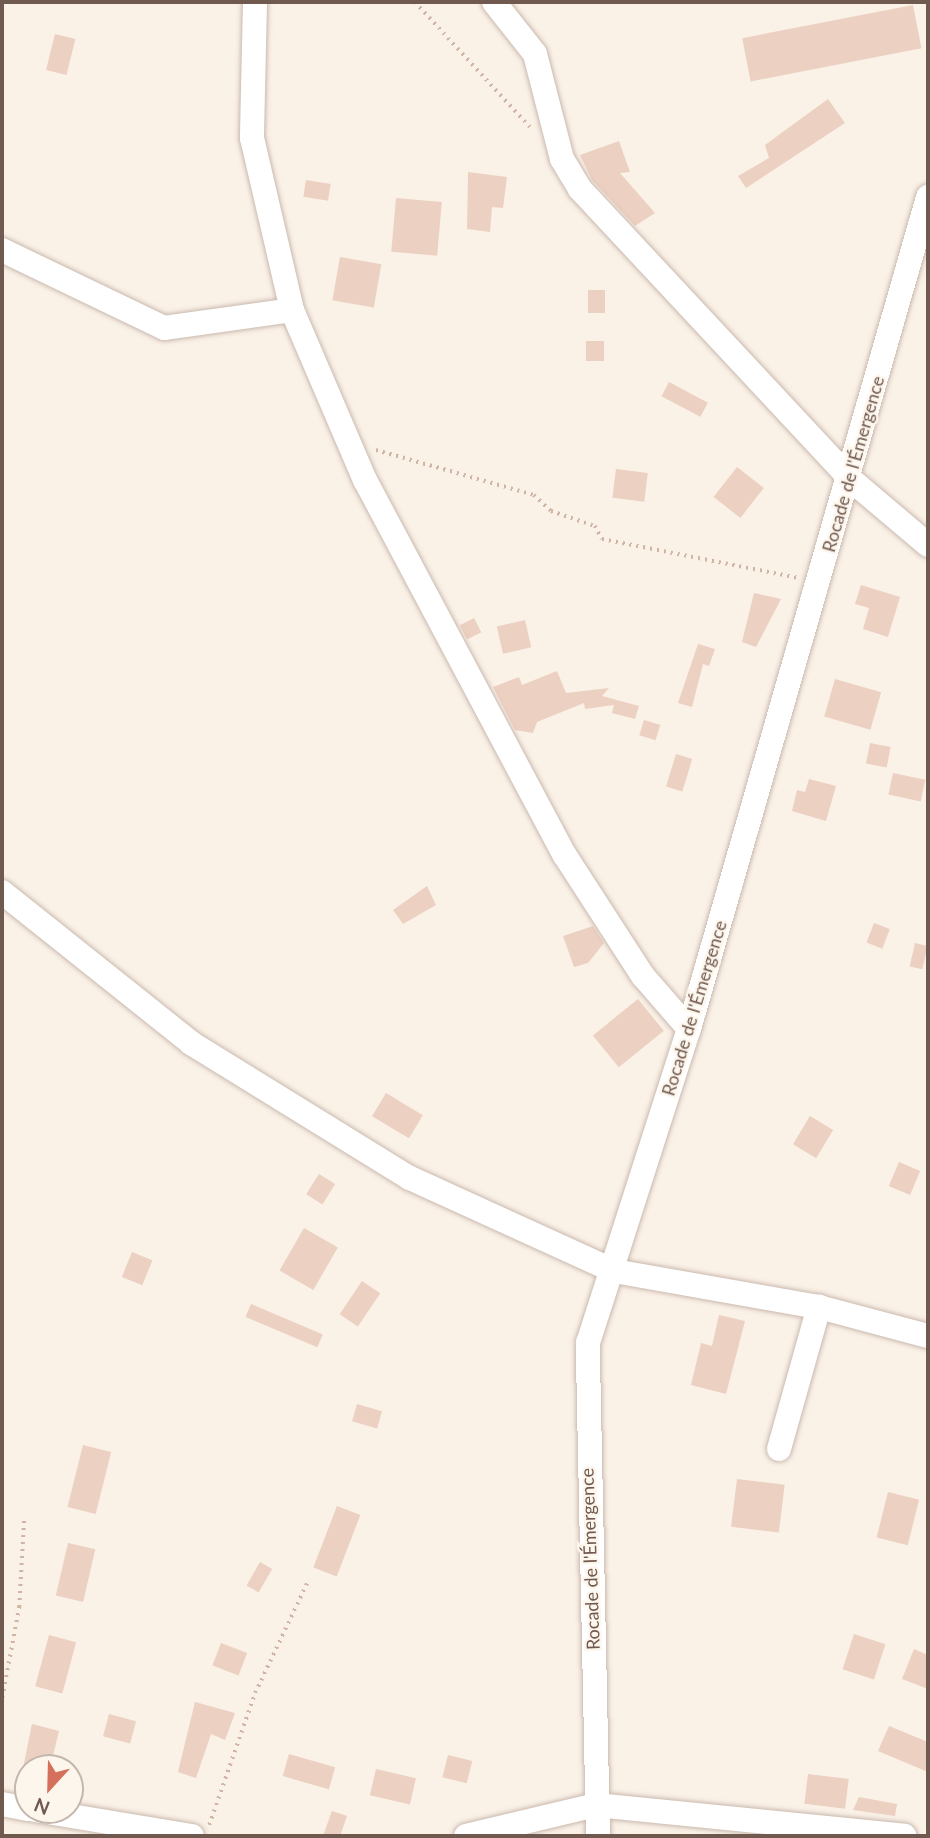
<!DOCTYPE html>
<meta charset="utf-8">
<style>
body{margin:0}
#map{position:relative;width:930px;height:1838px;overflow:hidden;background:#faf1e7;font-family:Lato,sans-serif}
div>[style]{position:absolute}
.building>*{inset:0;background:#ecd0c2;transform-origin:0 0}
.path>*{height:3.5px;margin-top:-1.75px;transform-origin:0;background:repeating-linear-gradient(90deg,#d0b4a5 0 2px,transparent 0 7px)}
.roads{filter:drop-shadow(0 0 2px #cab9ae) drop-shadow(0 0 2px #cab9ae)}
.minor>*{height:24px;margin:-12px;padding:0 12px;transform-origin:12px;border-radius:12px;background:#fff}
span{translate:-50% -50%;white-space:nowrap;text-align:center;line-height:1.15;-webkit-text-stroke:5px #fdf6ed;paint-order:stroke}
.street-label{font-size:18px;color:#70594f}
.frame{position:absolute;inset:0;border:4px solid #70594f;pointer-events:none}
.north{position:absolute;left:14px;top:1754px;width:70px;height:70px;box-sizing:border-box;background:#fdf6ed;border:2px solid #c5b7ae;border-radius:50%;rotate:202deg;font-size:19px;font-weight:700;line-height:28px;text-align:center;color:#70594f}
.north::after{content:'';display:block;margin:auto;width:24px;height:32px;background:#d4705b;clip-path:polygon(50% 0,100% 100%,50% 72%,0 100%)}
</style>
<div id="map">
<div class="building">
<div style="left:913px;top:5px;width:44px;height:174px;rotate:79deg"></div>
<div style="left:55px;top:34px;width:21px;height:37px;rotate:14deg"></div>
<div style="clip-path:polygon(828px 99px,845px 123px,746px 188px,738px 176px,769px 158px,765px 145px)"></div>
<div style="clip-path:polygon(619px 141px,630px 172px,620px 173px,655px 213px,635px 226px,592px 180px,580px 155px)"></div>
<div style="clip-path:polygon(468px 172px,507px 177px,503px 208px,492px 207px,490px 232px,467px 229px)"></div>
<div style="left:306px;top:180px;width:25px;height:17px;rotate:9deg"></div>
<div style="left:396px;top:198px;width:46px;height:54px;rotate:5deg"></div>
<div style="left:340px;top:257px;width:42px;height:44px;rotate:10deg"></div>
<div style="left:588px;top:290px;width:17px;height:23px"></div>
<div style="left:586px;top:341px;width:18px;height:20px"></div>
<div style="left:669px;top:382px;width:44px;height:16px;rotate:28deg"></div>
<div style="left:737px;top:467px;width:34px;height:38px;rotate:38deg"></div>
<div style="left:616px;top:469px;width:32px;height:29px;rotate:7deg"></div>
<div style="clip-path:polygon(861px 585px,900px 597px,888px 637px,863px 629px,869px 608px,855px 604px)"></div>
<div style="clip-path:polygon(754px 593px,781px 599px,756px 647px,742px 642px)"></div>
<div style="left:474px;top:618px;width:16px;height:16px;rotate:63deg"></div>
<div style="left:525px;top:620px;width:28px;height:29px;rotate:77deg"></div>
<div style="clip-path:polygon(698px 644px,715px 649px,709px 666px,703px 664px,692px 707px,678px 703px)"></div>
<div style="clip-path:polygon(557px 671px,566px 693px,609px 688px,602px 696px,639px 706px,635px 719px,612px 713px,614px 705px,585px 709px,584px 703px,537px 722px,533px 733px,515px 730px,493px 687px,519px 677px,522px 685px)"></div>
<div style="left:835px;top:679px;width:48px;height:39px;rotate:16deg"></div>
<div style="left:644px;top:720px;width:17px;height:16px;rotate:17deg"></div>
<div style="left:870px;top:743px;width:21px;height:21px;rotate:11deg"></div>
<div style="left:676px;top:754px;width:17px;height:34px;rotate:17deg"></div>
<div style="left:893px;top:773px;width:33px;height:22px;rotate:12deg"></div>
<div style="clip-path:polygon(809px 779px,836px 786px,826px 821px,792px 811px,797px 790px,805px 792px)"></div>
<div style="clip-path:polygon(427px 886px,436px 905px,403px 924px,393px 910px)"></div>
<div style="left:874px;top:923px;width:17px;height:21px;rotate:21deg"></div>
<div style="clip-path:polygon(593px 926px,604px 943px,588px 963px,574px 967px,563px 936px)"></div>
<div style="left:915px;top:943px;width:13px;height:24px;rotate:13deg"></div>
<div style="left:638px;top:999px;width:41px;height:58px;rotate:51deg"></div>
<div style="left:386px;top:1093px;width:43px;height:27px;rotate:31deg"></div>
<div style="left:810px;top:1116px;width:27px;height:33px;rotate:31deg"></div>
<div style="left:899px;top:1162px;width:23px;height:26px;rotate:23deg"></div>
<div style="left:319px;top:1174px;width:19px;height:24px;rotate:32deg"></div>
<div style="left:304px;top:1228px;width:39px;height:49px;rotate:30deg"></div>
<div style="left:132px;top:1252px;width:22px;height:27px;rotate:22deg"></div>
<div style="left:362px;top:1281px;width:22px;height:40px;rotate:34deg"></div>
<div style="left:251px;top:1304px;width:78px;height:14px;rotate:23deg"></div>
<div style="clip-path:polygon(719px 1315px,745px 1321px,726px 1394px,691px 1385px,701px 1343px,712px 1346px)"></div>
<div style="left:357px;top:1404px;width:26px;height:18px;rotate:16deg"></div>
<div style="left:83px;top:1445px;width:29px;height:64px;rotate:14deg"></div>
<div style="left:737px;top:1479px;width:48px;height:48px;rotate:7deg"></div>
<div style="left:888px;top:1492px;width:32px;height:47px;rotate:14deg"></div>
<div style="left:337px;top:1506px;width:25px;height:66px;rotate:21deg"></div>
<div style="left:68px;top:1543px;width:28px;height:54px;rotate:13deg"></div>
<div style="left:260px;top:1562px;width:14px;height:27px;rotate:30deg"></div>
<div style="left:854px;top:1634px;width:33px;height:37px;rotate:18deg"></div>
<div style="left:49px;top:1635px;width:28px;height:53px;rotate:15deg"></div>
<div style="left:221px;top:1643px;width:28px;height:24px;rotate:21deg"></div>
<div style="clip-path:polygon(914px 1649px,928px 1655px,928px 1689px,902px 1679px)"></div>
<div style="clip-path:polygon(195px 1702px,235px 1713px,225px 1740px,211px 1734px,196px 1778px,178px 1772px)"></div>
<div style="left:109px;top:1714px;width:28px;height:23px;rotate:15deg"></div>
<div style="clip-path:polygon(32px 1724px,59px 1731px,50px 1768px,23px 1768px)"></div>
<div style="clip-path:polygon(889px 1726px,928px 1742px,928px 1772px,878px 1751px)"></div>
<div style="left:289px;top:1754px;width:48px;height:23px;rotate:16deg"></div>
<div style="left:448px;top:1755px;width:25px;height:23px;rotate:14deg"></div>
<div style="left:376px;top:1769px;width:41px;height:27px;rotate:13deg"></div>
<div style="left:808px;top:1774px;width:41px;height:30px;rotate:7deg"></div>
<div style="clip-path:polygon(859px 1797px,897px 1804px,895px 1816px,853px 1810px)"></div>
<div style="clip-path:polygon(332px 1811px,347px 1816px,340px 1836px,323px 1836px)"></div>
</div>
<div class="path">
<div style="left:415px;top:2px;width:171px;rotate:47.4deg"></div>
<div style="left:376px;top:450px;width:164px;rotate:15.9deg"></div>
<div style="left:534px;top:495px;width:23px;rotate:43deg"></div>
<div style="left:551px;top:511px;width:46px;rotate:18.8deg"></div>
<div style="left:595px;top:526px;width:15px;rotate:62deg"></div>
<div style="left:602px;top:539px;width:201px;rotate:11.2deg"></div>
<div style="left:2px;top:1698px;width:93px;rotate:-79.4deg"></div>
<div style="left:19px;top:1607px;width:90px;rotate:-86.8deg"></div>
<div style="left:209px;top:1825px;width:140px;rotate:-70.8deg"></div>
<div style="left:255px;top:1693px;width:122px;rotate:-64.7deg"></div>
</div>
<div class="roads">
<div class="minor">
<div style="left:255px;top:2px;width:136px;rotate:91.3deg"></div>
<div style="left:252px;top:138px;width:177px;rotate:76.9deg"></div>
<div style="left:292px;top:310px;width:185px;rotate:66.8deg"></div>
<div style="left:365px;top:480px;width:424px;rotate:62deg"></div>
<div style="left:564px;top:854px;width:145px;rotate:57.1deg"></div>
<div style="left:643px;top:976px;width:70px;rotate:49deg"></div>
<div style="left:494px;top:2px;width:66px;rotate:51.7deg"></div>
<div style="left:535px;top:54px;width:108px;rotate:75.6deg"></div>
<div style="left:562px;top:159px;width:35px;rotate:59deg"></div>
<div style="left:580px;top:189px;width:396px;rotate:47deg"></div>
<div style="left:850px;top:479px;width:102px;rotate:40.2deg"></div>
<div style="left:2px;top:250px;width:180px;rotate:25.7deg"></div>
<div style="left:164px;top:328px;width:129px;rotate:-8deg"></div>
<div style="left:2px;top:892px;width:242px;rotate:38.6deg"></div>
<div style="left:191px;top:1043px;width:257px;rotate:31.7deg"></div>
<div style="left:410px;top:1178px;width:224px;rotate:24.5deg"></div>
<div style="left:614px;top:1271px;width:208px;rotate:10deg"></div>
<div style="left:819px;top:1307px;width:113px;rotate:14.9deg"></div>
<div style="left:779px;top:1449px;width:148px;rotate:-74.3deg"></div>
<div style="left:2px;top:1804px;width:26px;rotate:11deg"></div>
<div style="left:35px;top:1810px;width:159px;rotate:9.4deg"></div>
<div style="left:466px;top:1836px;width:134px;rotate:-13.4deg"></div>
<div style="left:596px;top:1805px;width:310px;rotate:5.7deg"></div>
<div style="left:598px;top:1836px;width:493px;rotate:-91.2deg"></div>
<div style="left:588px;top:1343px;width:330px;rotate:-72.2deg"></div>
<div style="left:689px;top:1029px;width:866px;rotate:-73.97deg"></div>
</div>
</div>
<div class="street-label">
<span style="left:853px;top:464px;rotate:-74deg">Rocade de l'Émergence</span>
<span style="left:694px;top:1008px;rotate:-73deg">Rocade de l'Émergence</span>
<span style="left:590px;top:1559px;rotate:-92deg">Rocade de l'Émergence</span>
</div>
<div class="frame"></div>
<div class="north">N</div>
</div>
